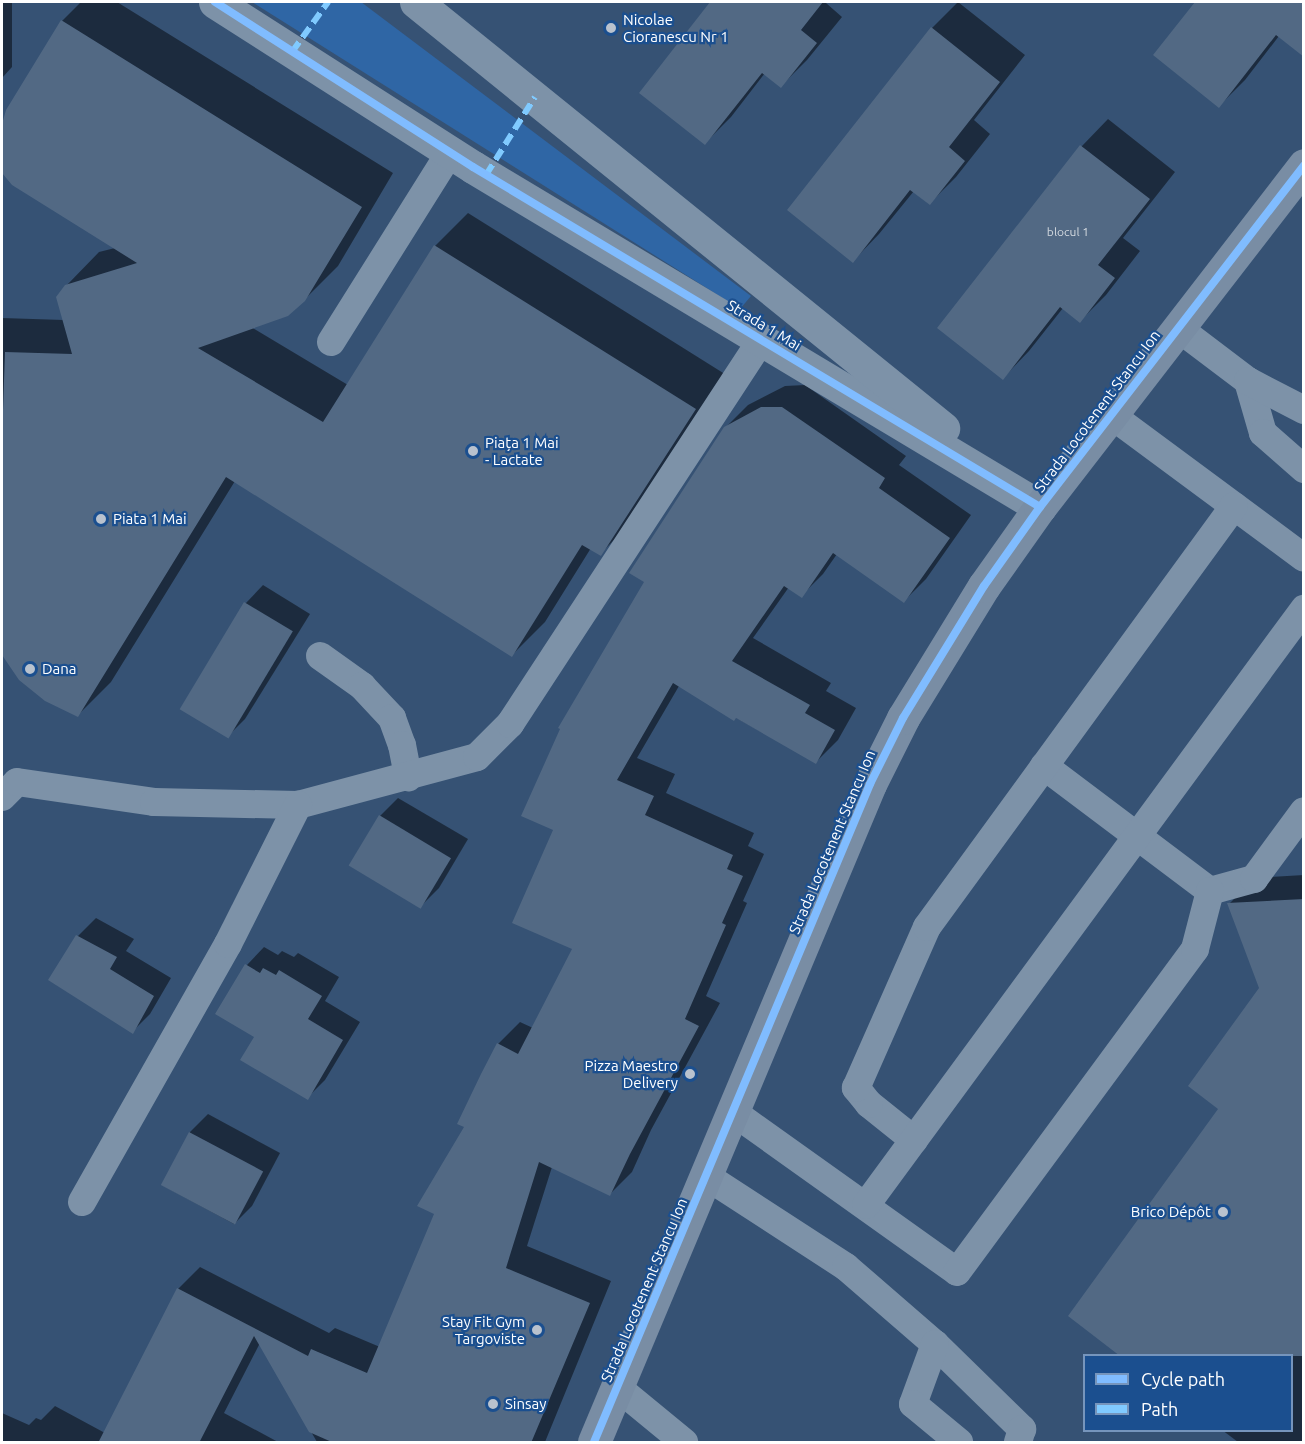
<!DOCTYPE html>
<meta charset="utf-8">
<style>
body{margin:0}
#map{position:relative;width:1305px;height:1444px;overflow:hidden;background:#365274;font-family:Ubuntu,sans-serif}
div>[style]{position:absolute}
.green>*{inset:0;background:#2f66a5}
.shadow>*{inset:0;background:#0007}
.building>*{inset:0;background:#526984;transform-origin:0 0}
.lane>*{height:28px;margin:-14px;padding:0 14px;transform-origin:14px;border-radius:14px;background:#7d92a8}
.street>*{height:33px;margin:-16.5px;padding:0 16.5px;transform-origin:16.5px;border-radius:16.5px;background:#7d92a8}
.secondary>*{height:33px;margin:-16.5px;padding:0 16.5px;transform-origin:16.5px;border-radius:16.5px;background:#798da4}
.quiet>*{height:6px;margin-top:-3px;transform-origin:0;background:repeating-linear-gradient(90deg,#80caff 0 12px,transparent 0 18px)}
.cycleway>*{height:8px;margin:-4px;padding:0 4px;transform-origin:4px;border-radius:4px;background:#80bcff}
.dots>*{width:16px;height:16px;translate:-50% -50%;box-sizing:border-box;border:3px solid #1b4f8f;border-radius:50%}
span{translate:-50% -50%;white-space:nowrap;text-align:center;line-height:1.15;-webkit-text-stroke:4.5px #1b4f8f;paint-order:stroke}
.number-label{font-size:12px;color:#d4dae0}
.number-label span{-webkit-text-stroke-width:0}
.poi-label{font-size:15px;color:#fff}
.left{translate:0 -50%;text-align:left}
.right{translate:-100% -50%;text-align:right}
.street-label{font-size:15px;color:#fff}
.frame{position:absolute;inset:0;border:3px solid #fff;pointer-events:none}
.legend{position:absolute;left:1083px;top:1354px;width:210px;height:78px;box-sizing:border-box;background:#1b4f8f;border:2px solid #7695bc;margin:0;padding:8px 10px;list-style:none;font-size:18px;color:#fff}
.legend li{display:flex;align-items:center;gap:12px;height:30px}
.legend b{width:30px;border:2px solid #7695bc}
</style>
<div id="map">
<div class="green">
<div style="clip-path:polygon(252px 2px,361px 2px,751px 296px,740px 309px)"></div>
</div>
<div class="shadow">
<div style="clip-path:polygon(2px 2px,12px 2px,12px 67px,2px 78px)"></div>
<div style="clip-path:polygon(81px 2px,117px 2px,393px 173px,338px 266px,304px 300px,251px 327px,348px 385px,435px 246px,468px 213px,728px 376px,633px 521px,600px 554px,591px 548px,545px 622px,512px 655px,235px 481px,111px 682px,78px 715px,20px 679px,2px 653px,2px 318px,64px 320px,66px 286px,99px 252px,115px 248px,13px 183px,2px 171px,2px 128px,8px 111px,62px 21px)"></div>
<div style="clip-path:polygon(712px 2px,827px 2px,826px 3px,842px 17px,807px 60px,781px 86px,765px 73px,731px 117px,705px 143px,641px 92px)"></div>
<div style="clip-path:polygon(958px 2px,1025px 55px,974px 120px,990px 134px,956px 177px,930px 203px,914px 191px,879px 234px,853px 261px,932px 28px)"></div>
<div style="clip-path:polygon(1197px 2px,1304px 2px,1304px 41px,1279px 36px,1245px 80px,1219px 106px,1155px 55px)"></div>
<div style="clip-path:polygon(1108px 119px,1175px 172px,1123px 238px,1140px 251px,1106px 295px,1080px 321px,1063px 308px,1029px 351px,1003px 378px,939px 328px,1082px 146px)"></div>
<div style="clip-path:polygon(805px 385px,906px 456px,899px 465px,971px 515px,926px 579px,904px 601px,837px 554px,823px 574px,801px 596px,789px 587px,753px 638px,831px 683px,826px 691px,856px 708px,838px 740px,816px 762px,679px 686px,637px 758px,675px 774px,666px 793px,754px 833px,748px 846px,764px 854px,743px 901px,747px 903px,706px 996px,720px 1003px,651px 1130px,632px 1172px,610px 1194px,552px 1167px,527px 1246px,611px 1281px,545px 1442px,317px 1442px,260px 1343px,224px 1413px,278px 1442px,2px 1442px,2px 1413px,29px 1425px,36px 1418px,41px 1420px,55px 1406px,105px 1433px,178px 1289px,200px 1267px,329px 1333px,335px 1328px,380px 1347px,436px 1213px,498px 1044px,520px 1022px,533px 1028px,574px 948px,555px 830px,646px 581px,725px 428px,748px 405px,785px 386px)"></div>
<div style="clip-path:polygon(263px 585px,310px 614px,245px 719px,227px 737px,246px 603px)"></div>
<div style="clip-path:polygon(398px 798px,468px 839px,439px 888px,421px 906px,351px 864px,380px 816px)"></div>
<div style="clip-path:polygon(1304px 875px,1304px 1442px,1238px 1442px,1222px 1430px,1292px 1430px,1292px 1356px,1220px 1108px,1260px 988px,1229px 904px,1255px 878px)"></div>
<div style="clip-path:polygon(96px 918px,134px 939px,126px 951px,171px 978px,150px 1014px,132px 1032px,50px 979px,78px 936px)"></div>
<div style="clip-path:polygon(264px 947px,278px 955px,282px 951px,294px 957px,298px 953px,339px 977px,325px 1001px,360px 1022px,325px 1080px,307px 1098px,256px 1037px,247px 965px)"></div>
<div style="clip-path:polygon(208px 1114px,280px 1153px,252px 1206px,234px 1224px,162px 1185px,190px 1132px)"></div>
</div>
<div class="building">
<div style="clip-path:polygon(710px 2px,823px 2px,801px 30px,817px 43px,781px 88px,762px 73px,705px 145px,639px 93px)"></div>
<div style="clip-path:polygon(1195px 2px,1304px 2px,1304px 57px,1276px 35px,1219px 108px,1153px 55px)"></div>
<div style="clip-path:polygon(61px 20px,362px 207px,305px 301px,288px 316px,198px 348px,323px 422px,434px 245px,696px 409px,601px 556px,582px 545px,512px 657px,226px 477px,78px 717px,45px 701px,19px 680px,2px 655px,2px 438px,5px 352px,72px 354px,56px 297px,65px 285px,137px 263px,12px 185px,2px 173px,2px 124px,6px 110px)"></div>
<div style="clip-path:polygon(931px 27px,1000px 82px,949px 147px,965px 161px,930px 205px,910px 190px,853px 263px,787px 210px)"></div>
<div style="clip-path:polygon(1080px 145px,1150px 199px,1098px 265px,1115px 278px,1080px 323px,1060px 307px,1003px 380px,937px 328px)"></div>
<div style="clip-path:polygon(761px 407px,782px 407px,885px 478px,879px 488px,950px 538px,904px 603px,833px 553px,802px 598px,784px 586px,732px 661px,810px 705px,805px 713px,835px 730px,816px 764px,736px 718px,734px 721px,673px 683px,617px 780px,654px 796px,645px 815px,733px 855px,727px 869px,743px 876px,722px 923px,726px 925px,685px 1019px,699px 1026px,630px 1154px,610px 1196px,539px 1162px,506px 1268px,590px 1303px,531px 1443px,334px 1443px,309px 1432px,254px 1336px,199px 1443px,98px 1443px,177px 1288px,308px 1356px,311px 1349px,367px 1373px,434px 1214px,417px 1206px,464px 1127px,457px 1124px,481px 1074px,497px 1043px,518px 1054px,572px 949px,512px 923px,553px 830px,521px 816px,560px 729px,558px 728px,644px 582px,629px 573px,724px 427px)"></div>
<div style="left:244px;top:602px;width:57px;height:125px;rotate:31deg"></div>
<div style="left:379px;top:815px;width:84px;height:59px;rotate:31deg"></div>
<div style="clip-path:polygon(1304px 899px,1304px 1356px,1120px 1356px,1068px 1316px,1218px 1109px,1188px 1086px,1259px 988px,1227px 903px)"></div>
<div style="clip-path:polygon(76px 935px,117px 957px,110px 969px,154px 996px,133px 1034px,48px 980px)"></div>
<div style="clip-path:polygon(245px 964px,260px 973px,263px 968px,276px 975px,279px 970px,322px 996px,308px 1019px,343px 1040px,308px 1100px,240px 1060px,254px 1037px,215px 1014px)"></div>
<div style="left:189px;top:1132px;width:84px;height:60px;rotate:28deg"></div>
</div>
<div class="lane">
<div style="left:1178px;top:328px;width:88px;rotate:37.1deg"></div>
<div style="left:1248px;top:381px;width:54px;rotate:73.9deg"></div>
<div style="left:1263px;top:433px;width:55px;rotate:41.3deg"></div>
<div style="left:331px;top:342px;width:224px;rotate:-57.9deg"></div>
<div style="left:1248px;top:381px;width:63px;rotate:27.4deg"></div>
<div style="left:1111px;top:415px;width:240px;rotate:36.5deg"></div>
<div style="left:320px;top:656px;width:52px;rotate:35.5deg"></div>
<div style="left:362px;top:686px;width:44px;rotate:46.8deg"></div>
<div style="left:392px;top:718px;width:29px;rotate:70deg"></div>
<div style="left:402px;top:745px;width:33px;rotate:79deg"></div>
<div style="left:1044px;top:766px;width:208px;rotate:37deg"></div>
<div style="left:2px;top:797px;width:21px;rotate:-45deg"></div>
<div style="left:17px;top:782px;width:138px;rotate:8.3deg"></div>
<div style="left:154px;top:802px;width:144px;rotate:1.2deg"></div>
<div style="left:298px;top:805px;width:185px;rotate:-15deg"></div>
<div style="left:477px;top:757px;width:47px;rotate:-45deg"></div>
<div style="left:510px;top:724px;width:460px;rotate:-56.8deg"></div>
<div style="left:1210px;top:891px;width:46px;rotate:-15.3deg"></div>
<div style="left:1254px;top:879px;width:84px;rotate:-53.7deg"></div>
<div style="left:733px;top:1112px;width:275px;rotate:35.5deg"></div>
<div style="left:957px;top:1272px;width:401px;rotate:-53.6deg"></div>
<div style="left:1195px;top:949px;width:60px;rotate:-75.5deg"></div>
<div style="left:914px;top:1140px;width:58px;rotate:-141.3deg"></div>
<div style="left:869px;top:1104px;width:21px;rotate:-129deg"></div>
<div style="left:856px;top:1088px;width:176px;rotate:-66.2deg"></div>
<div style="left:927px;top:927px;width:521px;rotate:-53.9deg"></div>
<div style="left:706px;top:1176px;width:167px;rotate:33deg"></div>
<div style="left:846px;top:1267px;width:118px;rotate:40.9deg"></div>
<div style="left:935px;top:1344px;width:122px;rotate:44.3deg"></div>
<div style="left:1022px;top:1429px;width:14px;rotate:107deg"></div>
<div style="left:82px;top:1202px;width:296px;rotate:-60.5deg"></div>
<div style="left:228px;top:944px;width:156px;rotate:-63.3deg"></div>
<div style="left:866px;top:1205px;width:740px;rotate:-53.69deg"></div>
<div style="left:935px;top:1344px;width:64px;rotate:110.1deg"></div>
<div style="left:913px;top:1404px;width:60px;rotate:39.6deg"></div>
<div style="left:617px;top:1387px;width:87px;rotate:39.4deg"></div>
</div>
<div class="street">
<div style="left:215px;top:2px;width:306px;rotate:32.6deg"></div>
<div style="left:473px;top:167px;width:661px;rotate:30.95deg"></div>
<div style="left:416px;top:2px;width:678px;rotate:38.95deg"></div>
</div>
<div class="secondary">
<div style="left:594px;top:1442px;width:714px;rotate:-67.24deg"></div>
<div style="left:870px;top:784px;width:74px;rotate:-63.4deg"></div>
<div style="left:903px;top:718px;width:155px;rotate:-58.5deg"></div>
<div style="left:984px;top:586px;width:97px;rotate:-54.7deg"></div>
<div style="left:1040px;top:507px;width:432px;rotate:-52.3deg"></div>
</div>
<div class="quiet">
<div style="left:292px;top:52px;width:62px;rotate:-54.2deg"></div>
<div style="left:486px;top:175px;width:92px;rotate:-57.9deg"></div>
</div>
<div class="cycleway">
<div style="left:215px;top:2px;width:306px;rotate:32.6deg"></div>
<div style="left:473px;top:167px;width:661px;rotate:30.95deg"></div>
<div style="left:594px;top:1442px;width:714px;rotate:-67.24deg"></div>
<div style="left:870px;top:784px;width:74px;rotate:-63.4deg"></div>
<div style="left:903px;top:718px;width:155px;rotate:-58.5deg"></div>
<div style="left:984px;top:586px;width:97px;rotate:-54.7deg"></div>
<div style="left:1040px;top:507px;width:432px;rotate:-52.3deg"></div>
</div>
<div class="dots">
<div style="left:611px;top:28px;background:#b9c2ce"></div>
<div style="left:473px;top:451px;background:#b9c2ce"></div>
<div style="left:101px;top:519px;background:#b9c2ce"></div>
<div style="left:30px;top:669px;background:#b9c2ce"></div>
<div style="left:690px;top:1074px;background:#b9c2ce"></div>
<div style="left:1223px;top:1212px;background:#b9c2ce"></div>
<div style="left:537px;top:1330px;background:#b9c2ce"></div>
<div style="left:493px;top:1404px;background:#b9c2ce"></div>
</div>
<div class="number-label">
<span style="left:1068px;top:232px">blocul 1</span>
</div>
<div class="poi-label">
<span class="left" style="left:623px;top:28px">Nicolae<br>Cioranescu Nr 1</span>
<span class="left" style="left:485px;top:451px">Piața 1 Mai<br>- Lactate</span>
<span class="left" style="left:113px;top:519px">Piata 1 Mai</span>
<span class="left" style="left:42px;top:669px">Dana</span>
<span class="right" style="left:678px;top:1074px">Pizza Maestro<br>Delivery</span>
<span class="right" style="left:1211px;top:1212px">Brico Dépôt</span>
<span class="right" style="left:525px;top:1330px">Stay Fit Gym<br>Targoviste</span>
<span class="left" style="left:505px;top:1404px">Sinsay</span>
</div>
<div class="street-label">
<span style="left:764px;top:325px;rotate:31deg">Strada 1 Mai</span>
<span style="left:1097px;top:411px;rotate:-53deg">Strada Locotenent Stancu Ion</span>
<span style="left:832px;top:842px;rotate:-67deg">Strada Locotenent Stancu Ion</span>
<span style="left:644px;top:1290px;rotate:-67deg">Strada Locotenent Stancu Ion</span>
</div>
<div class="frame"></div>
<ul class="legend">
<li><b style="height:8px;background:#80bcff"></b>Cycle path</li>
<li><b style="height:8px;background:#80caff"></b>Path</li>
</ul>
</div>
